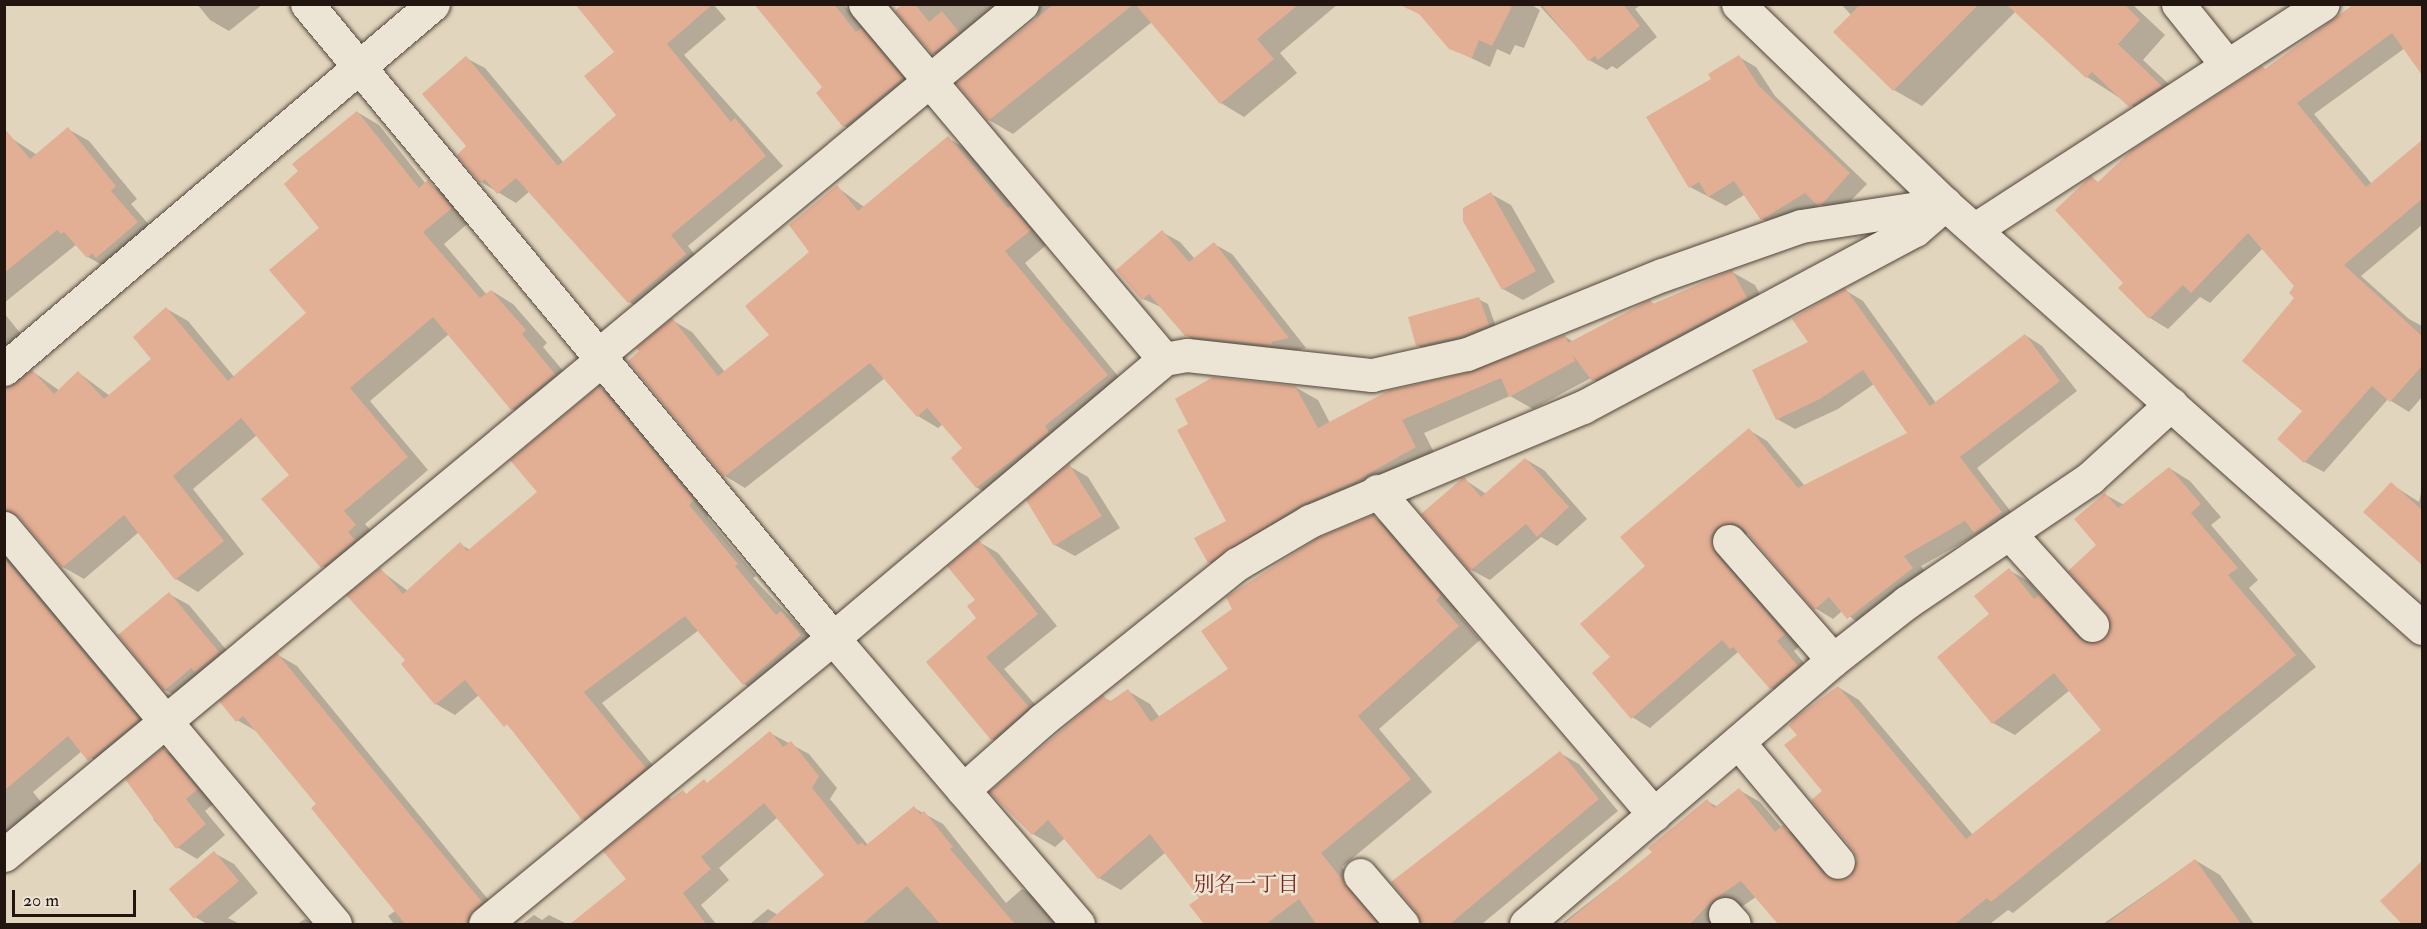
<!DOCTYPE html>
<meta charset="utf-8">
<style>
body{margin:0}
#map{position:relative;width:2427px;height:929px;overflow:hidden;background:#e2d5bd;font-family:"IM FELL Double Pica","Noto Serif JP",serif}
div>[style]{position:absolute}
.shadow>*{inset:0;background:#0003}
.building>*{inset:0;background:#e2ae94;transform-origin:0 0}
.roads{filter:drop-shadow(0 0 2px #52453b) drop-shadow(0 0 2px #52453b)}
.minor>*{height:33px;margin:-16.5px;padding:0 16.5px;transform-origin:16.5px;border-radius:16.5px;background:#ece4d4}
span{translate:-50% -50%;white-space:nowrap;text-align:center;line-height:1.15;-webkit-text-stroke:5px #ece4d4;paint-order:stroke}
.neighbourhood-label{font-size:21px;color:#7a1f14}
.frame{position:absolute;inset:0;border:6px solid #221510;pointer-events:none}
.scale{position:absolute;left:12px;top:890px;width:124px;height:27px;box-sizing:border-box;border:3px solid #221510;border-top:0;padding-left:8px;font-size:18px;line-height:21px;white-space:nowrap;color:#221510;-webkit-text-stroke:4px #ece4d4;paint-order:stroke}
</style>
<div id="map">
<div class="shadow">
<div style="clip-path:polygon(197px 4px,263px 4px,229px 31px,210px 20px)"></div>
<div style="clip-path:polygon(577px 4px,713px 4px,726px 19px,684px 55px,783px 166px,688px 246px,703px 265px,647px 312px,629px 302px,530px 191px,516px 203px,481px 182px,459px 155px,469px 146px,466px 58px,485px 68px,564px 163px,618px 115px,616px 52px)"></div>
<div style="clip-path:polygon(762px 4px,843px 4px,922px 90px,864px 137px,844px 126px,825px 88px)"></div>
<div style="clip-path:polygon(905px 4px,1031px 4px,956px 67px,933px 53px)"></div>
<div style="clip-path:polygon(1041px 4px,1338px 4px,1280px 53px,1297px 73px,1244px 117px,1221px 103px,1152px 22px,1013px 134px,989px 120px,959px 83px,1036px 19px)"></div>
<div style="clip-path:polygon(1437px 4px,1530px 4px,1540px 10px,1524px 48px,1515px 45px,1510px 55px,1497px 49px,1490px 67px,1450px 48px)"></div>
<div style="clip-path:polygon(1538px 4px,1642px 4px,1635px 9px,1657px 37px,1617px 69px,1612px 66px,1607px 70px,1589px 60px)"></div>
<div style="clip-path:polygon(1841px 4px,2132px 4px,2165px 35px,2143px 60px,2187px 101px,2156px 121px,2087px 77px,2016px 11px,1922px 106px,1894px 90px,1852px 16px)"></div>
<div style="clip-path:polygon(2421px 4px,2422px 72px,2405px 48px,2314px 114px,2372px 184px,2422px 143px,2422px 225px,2361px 276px,2409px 319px,2422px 326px,2422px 397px,2409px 412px,2388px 399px,2324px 472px,2305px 462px,2296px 286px,2263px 248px,2210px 303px,2200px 297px,2168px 329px,2150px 318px,2125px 283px,2091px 178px,2099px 183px)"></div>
<div style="clip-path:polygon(1739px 57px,1756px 67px,1775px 96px,1867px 184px,1839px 213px,1820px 205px,1779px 229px,1762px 219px,1744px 195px,1726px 206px,1690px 187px,1713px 79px)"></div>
<div style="clip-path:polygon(357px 112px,379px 125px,426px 184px,450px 194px,472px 220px,444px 244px,487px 295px,492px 291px,513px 304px,547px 343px,543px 347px,576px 386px,533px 422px,512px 409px,449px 334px,370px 401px,428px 470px,365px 524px,377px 538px,344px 579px,322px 566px,292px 475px,257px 435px,193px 489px,244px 554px,198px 592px,176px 579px,139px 532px,84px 579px,63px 567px,24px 520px,5px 509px,4px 313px,29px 344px,7px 376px,7px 386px,32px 371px,60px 391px,79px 373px,110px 396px,153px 359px,167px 309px,188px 321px,235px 378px,308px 313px,321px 229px)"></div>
<div style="clip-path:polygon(68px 129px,89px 141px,137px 199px,131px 204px,158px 235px,109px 269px,88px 257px,77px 244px,4px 303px,4px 142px,11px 138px,37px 155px)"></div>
<div style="clip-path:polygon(948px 138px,968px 150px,1050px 242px,1025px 263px,1127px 387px,997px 499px,976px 487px,964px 449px,943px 424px,938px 428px,918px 416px,885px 378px,745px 488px,725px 476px,672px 320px,692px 332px,725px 372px,771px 335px,811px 253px,837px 187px,864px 207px)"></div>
<div style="clip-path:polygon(1491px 194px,1511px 205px,1555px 282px,1523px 300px,1503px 289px)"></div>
<div style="clip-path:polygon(1162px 232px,1180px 242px,1195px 259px,1214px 244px,1232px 254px,1306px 348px,1288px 352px,1205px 346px,1186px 335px,1163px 308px,1143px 299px)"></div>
<div style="clip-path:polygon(1732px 272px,1755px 285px,1769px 312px,1616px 393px,1591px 378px,1533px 409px,1510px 396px,1424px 433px,1438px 460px,1232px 575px,1209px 562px,1295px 387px,1318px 400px,1330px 423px,1564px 336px,1574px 342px,1650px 302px,1656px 305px)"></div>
<div style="clip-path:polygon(1845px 290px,1863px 301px,1936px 403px,2025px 335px,2042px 346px,2077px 391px,1977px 468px,2019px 522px,1993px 543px,1978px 534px,1921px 566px,1930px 578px,1866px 628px,1842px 611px,1833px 619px,1815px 608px,1749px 533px,1734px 537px,1802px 644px,1794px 651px,1815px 676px,1789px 698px,1771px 688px,1738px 652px,1650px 728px,1632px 717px,1612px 658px,1647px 567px,1749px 430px,1767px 441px,1805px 486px,1909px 434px,1874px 384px,1838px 409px,1795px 429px,1777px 419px,1810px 342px)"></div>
<div style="clip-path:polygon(1478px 299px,1488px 304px,1497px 330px,1427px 351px,1417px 345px)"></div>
<div style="clip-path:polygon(600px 388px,619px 399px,713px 512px,707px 517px,756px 576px,753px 578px,819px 647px,763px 695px,744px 684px,699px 630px,602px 703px,664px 779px,602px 830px,583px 819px,513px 731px,479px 695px,455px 715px,436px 704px,407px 660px,380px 570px,408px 591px,460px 544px,470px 550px,540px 492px)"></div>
<div style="clip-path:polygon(1525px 459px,1544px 470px,1587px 519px,1557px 546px,1541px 537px,1490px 580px,1471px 570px,1464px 479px,1486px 494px)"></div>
<div style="clip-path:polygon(1069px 466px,1088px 477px,1120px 528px,1075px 556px,1055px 545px)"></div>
<div style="clip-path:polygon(2169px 468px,2190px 481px,2221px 517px,2211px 525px,2258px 580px,2249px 588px,2316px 667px,2013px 913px,2008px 910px,1990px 924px,1780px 924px,1756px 897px,1734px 912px,1725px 924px,1561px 924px,1654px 852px,1707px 801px,1718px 807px,1739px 790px,1760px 802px,1782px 828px,1804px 839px,1840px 882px,1852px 877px,1858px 859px,1799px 735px,1838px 687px,1859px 700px,1973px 835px,2103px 730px,2070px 690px,2015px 735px,1993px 723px,1939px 657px,1991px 614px,2009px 570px,2030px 582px,2043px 598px,2061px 609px,2097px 645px,2111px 632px,2112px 621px,2070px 571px,2098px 545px,2106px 495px,2124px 505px)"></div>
<div style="clip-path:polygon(2391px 484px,2419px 502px,2422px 488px,2422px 563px,2365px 511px)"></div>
<div style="clip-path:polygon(1373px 517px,1395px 530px,1463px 608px,1457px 613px,1480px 640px,1379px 729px,1432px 792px,1342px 867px,1390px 924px,1206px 924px,1191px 906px,1201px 898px,1166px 852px,1121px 890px,1099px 878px,1065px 838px,1055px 847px,1033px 834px,992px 792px,1103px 697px,1112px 702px,1128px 691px,1150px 704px,1160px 718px,1230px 669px,1234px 609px,1228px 598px,1319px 539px)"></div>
<div style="clip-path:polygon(4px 536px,157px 730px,108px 770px,82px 751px,33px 792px,52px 816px,4px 857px)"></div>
<div style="clip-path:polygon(979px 542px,998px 553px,1057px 626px,1004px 669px,1047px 718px,1012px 750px,992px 739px,977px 601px)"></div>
<div style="clip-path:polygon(169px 594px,189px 605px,238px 664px,185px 701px,165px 690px)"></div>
<div style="clip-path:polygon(278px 655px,297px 666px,500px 914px,487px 924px,394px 924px,388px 916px,395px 911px,318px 804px,256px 731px,237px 720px)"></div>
<div style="clip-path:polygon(770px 733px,809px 754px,837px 788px,830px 799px,868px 845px,914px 808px,943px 824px,1006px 903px,1022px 889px,1041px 900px,1061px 924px,750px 924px,768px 909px,778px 915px,826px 875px,778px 817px,719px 868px,729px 880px,701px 905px,716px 924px,573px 924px,628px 879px,672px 800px,683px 792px,688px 795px,704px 781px,708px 784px)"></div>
<div style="clip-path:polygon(163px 749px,183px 761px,217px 801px,205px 811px,225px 835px,197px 859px,177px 847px,153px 819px,156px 815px)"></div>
<div style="clip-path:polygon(1560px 753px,1579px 764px,1618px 811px,1482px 924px,1435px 924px,1420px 916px)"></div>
<div style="clip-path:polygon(214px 853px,234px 864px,258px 893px,228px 918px,240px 924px,207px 924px,195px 917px)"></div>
<div style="clip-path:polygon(2195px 860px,2220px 875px,2254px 924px,2103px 924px)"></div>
<div style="clip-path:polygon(2421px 864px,2422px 924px,2399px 924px,2402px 922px)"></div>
<div style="clip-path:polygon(534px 915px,542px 920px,549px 915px,567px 924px,522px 924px)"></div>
<div style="clip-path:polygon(305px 919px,315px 924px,297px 924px)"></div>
</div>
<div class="building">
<div style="clip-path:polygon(575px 4px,713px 4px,667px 44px,731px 122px,735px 118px,766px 156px,671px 235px,686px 254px,628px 303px,516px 178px,497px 194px,485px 179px,480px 183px,457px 155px,466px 146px,422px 94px,466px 56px,558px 166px,616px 115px,584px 76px,614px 52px)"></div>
<div style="clip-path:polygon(754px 4px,834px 4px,856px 32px,861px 28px,903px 78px,843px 127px,816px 93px,822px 87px)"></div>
<div style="clip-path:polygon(902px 4px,915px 4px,929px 22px,942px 11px,959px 32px,932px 54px,895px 11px)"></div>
<div style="clip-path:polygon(1054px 4px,1134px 4px,988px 121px,956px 83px)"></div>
<div style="clip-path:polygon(1135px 4px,1299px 4px,1257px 39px,1274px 59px,1220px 104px)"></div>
<div style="clip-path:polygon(1398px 4px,1513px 4px,1492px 46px,1479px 40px,1472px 58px,1449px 49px,1419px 14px)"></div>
<div style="clip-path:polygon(1541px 4px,1623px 4px,1640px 26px,1598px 60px,1595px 56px,1588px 61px)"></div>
<div style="clip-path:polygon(1861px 4px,1979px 4px,1893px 91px,1833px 32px)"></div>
<div style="clip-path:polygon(2006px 4px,2124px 4px,2140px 20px,2118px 44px,2162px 86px,2129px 107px,2092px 72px,2086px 78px)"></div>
<div style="clip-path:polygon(2354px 4px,2422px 4px,2422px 75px,2392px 33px,2297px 103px,2366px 187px,2422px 140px,2422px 199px,2344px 265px,2422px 336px,2422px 366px,2390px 402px,2372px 386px,2304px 463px,2277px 439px,2302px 411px,2242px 361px,2294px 298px,2289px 293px,2294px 286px,2248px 233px,2191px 293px,2183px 285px,2149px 319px,2118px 288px,2123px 283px,2055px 210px,2091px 176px,2098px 182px,2132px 150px,2262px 66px,2265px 69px)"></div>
<div style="clip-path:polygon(1739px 55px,1758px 85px,1850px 173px,1822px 204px,1817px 205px,1805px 193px,1761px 220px,1734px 181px,1708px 197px,1699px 182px,1689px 188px,1646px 117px,1711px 79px,1708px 74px)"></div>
<div style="clip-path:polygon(357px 111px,419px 188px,428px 180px,452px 208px,423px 232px,480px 298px,491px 290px,526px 330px,522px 334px,555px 374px,511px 410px,433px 317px,350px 388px,408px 457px,344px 511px,356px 525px,348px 532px,355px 540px,321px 568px,261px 499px,289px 475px,241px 418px,173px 476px,224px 541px,175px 580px,124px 515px,62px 568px,18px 516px,4px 510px,4px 387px,32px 370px,54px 394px,78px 371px,104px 399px,151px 359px,133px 337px,166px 307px,228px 381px,306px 313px,269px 270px,319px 228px,284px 184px,298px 171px,292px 164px)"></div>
<div style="clip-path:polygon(68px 127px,116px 186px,111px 191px,138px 222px,96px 258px,92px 253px,87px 258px,64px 232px,61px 234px,57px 230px,4px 273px,4px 128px,30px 159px)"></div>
<div style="clip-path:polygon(948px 136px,1008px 208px,1011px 206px,1031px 230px,1005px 251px,1108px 375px,1045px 426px,1049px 432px,976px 488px,951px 458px,962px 448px,927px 408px,917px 417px,870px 363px,724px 477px,628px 361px,639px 351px,636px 348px,672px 318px,718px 376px,769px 335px,745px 306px,809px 252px,789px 225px,837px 185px,858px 211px)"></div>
<div style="clip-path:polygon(1491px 192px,1536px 271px,1502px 290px,1463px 221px,1463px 208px)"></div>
<div style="clip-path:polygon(1162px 230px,1189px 262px,1214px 242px,1289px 338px,1271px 342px,1273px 345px,1185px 336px,1149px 294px,1142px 300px,1116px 270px)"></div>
<div style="clip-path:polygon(1732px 270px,1747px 298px,1592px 381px,1573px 355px,1575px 361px,1509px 397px,1501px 378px,1402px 420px,1416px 447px,1354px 482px,1300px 505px,1208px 563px,1194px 538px,1226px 521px,1177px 430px,1188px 424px,1175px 399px,1213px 377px,1295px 386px,1318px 428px,1388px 391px,1474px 371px,1565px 335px,1568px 343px,1646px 302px,1650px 300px,1653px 304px)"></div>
<div style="clip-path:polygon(1845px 288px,1930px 406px,2025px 334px,2060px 381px,1960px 457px,2002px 512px,1974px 533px,1965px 521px,1904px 556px,1913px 568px,1847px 619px,1829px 597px,1814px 610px,1743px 528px,1734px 523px,1717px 527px,1711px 536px,1715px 553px,1785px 634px,1777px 641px,1798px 666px,1770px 689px,1733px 647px,1730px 649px,1722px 640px,1631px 719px,1592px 673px,1610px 657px,1580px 624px,1645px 566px,1620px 537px,1749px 428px,1798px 488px,1907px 433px,1863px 370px,1820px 399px,1776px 420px,1752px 370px,1808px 342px,1792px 319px)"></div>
<div style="clip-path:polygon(1479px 297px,1489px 325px,1461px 336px,1416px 346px,1408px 317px)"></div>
<div style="clip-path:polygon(599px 386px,694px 500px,689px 505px,738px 564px,735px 566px,776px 615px,781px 611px,801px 635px,743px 685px,685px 616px,584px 692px,646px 768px,582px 820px,507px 724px,504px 727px,465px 680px,435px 705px,401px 664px,405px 660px,346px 595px,380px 568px,403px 594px,460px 542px,467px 551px,537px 492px,510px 460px)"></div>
<div style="clip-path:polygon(1525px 458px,1569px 507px,1537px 537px,1526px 524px,1470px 571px,1421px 514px,1464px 477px,1481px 497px)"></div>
<div style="clip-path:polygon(1069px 464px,1102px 516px,1054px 546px,1026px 500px)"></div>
<div style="clip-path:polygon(2169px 467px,2201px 504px,2191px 513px,2238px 568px,2228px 575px,2296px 655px,1991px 902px,1987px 898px,1955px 924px,1778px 924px,1741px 881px,1713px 900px,1690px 924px,1564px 924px,1652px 852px,1648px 848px,1707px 799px,1714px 808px,1739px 788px,1775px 832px,1783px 825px,1824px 874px,1841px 880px,1850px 876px,1857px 859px,1853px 850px,1811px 800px,1822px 791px,1784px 745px,1797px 735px,1789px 726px,1795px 718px,1838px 686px,1966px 839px,2101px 730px,2054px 673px,1992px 724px,1937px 657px,1989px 614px,1974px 596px,2009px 568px,2034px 599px,2039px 595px,2079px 638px,2087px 643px,2104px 639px,2110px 630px,2106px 613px,2068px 571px,2096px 545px,2074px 519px,2105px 493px,2118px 508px)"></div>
<div style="clip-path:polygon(2391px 482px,2422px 510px,2422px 565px,2363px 512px)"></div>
<div style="clip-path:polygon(1373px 515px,1441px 595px,1436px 600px,1459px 626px,1358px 716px,1411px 779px,1321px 853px,1378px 924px,1316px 924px,1299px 899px,1266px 924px,1204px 924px,1189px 905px,1199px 898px,1150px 834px,1098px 879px,1048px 820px,1032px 835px,989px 792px,1103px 695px,1109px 702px,1128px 689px,1151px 722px,1228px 669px,1201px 631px,1232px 609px,1226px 597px,1318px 538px)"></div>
<div style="clip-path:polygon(979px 540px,1038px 614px,986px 657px,1029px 707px,991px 740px,926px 662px,976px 618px,967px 606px,975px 600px,947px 566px)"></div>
<div style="clip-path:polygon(4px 558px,139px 719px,88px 761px,68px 736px,4px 791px)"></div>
<div style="clip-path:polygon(169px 592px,219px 652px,195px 672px,191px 668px,164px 691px,118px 635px)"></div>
<div style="clip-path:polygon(277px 653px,482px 902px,468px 917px,467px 924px,405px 924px,311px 808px,316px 804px,243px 716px,236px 722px,219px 701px)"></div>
<div style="clip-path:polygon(770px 731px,783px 747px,791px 741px,819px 776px,812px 788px,858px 845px,862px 842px,865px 846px,914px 806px,920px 814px,924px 811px,953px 847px,950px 849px,1015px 924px,940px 924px,907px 886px,862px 924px,765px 924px,824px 875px,764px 803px,701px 857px,711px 869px,683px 893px,706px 924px,570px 924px,626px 879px,603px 851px,669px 797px,671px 799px,683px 790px,686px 794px,704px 779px,707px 783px)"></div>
<div style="clip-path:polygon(163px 748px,198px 789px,186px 799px,206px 824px,176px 849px,125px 779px)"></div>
<div style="clip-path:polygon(1560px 751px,1599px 799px,1450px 924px,1420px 924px,1416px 912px,1391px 882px)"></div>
<div style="left:214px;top:851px;width:39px;height:59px;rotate:50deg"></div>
<div style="clip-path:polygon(2195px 859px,2241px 924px,2106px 924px)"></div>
<div style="clip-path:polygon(2422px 861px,2422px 924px,2402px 924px,2380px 901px)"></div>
</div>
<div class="roads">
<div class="minor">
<div style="left:307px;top:4px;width:824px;rotate:50.32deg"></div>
<div style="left:833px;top:638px;width:450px;rotate:140.6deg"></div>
<div style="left:865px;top:4px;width:464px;rotate:49.9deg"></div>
<div style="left:1738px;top:4px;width:288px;rotate:44deg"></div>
<div style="left:1945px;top:204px;width:638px;rotate:41.63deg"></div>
<div style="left:2178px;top:4px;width:78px;rotate:51.2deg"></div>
<div style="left:1975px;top:229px;width:414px;rotate:-32.9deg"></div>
<div style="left:596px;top:357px;width:553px;rotate:-39.65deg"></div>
<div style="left:4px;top:369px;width:563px;rotate:-40.39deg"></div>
<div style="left:1377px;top:491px;width:426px;rotate:49.4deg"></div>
<div style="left:4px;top:528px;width:516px;rotate:50.11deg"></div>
<div style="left:2009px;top:533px;width:124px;rotate:47.9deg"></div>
<div style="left:1729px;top:541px;width:158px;rotate:48.8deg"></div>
<div style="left:1738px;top:742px;width:156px;rotate:50.2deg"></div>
<div style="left:963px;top:790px;width:106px;rotate:-41.5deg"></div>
<div style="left:1042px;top:720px;width:250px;rotate:-38.7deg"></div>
<div style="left:1237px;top:564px;width:85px;rotate:-30.5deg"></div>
<div style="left:1310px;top:521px;width:296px;rotate:-22.7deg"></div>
<div style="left:1583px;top:407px;width:376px;rotate:-28.1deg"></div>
<div style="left:1915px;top:230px;width:40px;rotate:-41deg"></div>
<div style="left:4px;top:855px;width:774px;rotate:-39.65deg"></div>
<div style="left:1360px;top:875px;width:65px;rotate:49.4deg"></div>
<div style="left:1725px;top:914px;width:13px;rotate:48deg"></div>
<div style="left:1078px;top:924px;width:377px;rotate:-130.6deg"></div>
<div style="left:833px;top:638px;width:433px;rotate:-40.1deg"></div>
<div style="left:1164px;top:359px;width:23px;rotate:-10deg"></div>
<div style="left:1187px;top:355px;width:186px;rotate:6.2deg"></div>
<div style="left:1372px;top:375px;width:97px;rotate:-12.5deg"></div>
<div style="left:1467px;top:354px;width:210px;rotate:-22.1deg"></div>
<div style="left:1662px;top:275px;width:147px;rotate:-19.4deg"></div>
<div style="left:1801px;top:226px;width:146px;rotate:-8.7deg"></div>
<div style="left:1526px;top:924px;width:405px;rotate:-40.7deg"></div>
<div style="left:1833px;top:660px;width:94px;rotate:-38.1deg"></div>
<div style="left:1907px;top:602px;width:221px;rotate:-34.1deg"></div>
<div style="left:2090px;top:478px;width:110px;rotate:-42.4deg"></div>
</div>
</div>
<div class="neighbourhood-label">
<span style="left:1246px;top:885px">別名一丁目</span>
</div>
<div class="frame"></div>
<div class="scale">20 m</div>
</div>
